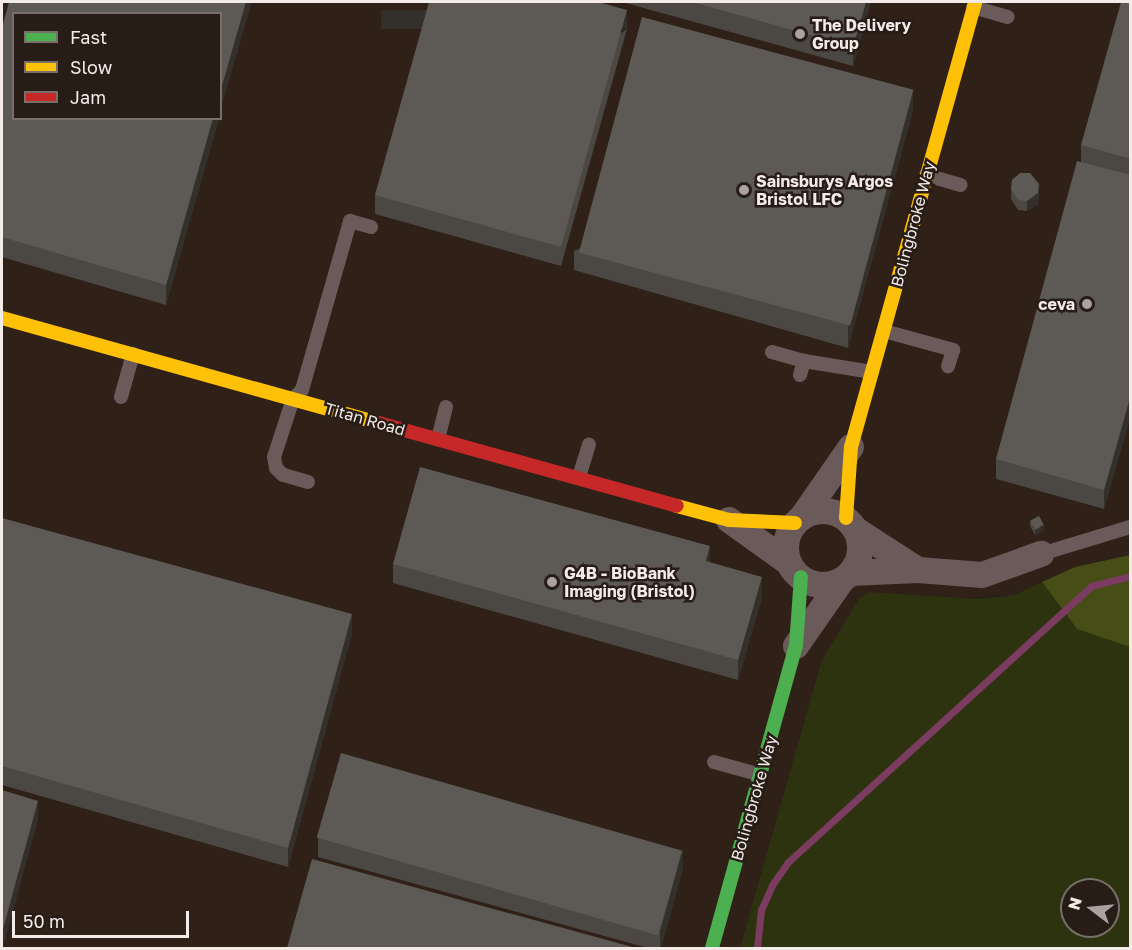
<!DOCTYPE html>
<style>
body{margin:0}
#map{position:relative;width:1132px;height:950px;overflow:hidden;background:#231d1a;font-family:"Golos Text",sans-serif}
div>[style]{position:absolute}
.built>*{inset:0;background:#2f2018}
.green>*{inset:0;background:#2e330f}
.forest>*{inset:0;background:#464d16}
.stream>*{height:7px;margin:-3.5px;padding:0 3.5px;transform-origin:3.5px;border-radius:3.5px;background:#7c3c61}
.lane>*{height:14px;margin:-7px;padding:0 7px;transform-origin:7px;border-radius:7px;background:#6b5a5a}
.street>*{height:26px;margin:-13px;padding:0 13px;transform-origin:13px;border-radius:13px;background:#6b5a5a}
.street>.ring{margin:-13px;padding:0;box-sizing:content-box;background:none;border:26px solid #6b5a5a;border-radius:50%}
.fast>*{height:14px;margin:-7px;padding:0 7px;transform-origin:7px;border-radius:7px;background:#4caf50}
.slow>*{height:14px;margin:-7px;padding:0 7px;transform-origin:7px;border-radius:7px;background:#ffc107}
.jam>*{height:14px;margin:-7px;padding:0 7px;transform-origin:7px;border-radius:7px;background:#c62828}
.wall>*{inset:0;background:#4b4743}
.shaded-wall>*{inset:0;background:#332f2b;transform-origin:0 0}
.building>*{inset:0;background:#5d5955;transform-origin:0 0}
.dots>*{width:16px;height:16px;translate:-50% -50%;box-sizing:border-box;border:3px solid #271c16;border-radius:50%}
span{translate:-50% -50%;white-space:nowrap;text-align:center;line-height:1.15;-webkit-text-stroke:5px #271c16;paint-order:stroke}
.poi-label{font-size:16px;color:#f3ebe7;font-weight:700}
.left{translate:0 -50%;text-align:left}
.right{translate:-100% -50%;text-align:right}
.street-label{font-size:16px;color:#f3ebe7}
.frame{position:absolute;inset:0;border:3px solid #f3ebe7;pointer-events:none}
.legend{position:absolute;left:12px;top:12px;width:210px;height:108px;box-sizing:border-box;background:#271c16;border:2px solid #796f6a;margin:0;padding:8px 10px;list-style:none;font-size:18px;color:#f3ebe7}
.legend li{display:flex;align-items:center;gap:12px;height:30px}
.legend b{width:30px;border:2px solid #796f6a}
.north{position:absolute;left:1060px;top:878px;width:60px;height:60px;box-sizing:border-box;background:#271c16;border:2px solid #796f6a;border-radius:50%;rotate:286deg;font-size:16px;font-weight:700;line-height:24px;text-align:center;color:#f3ebe7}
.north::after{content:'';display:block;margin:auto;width:21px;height:27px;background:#aaa39f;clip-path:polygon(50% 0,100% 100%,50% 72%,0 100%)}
.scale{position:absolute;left:12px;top:911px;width:177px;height:27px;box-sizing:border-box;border:3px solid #f3ebe7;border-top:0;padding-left:8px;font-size:18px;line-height:21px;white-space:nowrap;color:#f3ebe7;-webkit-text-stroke:4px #271c16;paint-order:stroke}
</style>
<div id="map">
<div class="built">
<div style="clip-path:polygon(evenodd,2px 2px,1130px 2px,1130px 555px,1075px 567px,1014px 595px,942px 600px,899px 593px,821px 662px,740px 948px,2px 948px,2px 2px,14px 14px,220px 14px,220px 118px,14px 118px,14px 14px)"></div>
</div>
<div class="green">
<div style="clip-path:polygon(evenodd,1042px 582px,1077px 629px,1130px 647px,1130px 948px,740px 948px,821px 662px,859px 599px,869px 592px,977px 599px,1014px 595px,1042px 582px,1072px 890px,1108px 890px,1108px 926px,1072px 926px,1072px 890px)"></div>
</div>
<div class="forest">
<div style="clip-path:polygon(1130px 555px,1130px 647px,1077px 629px,1042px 582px,1075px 567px)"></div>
</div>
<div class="stream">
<div style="left:757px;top:948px;width:38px;rotate:-84deg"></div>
<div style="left:761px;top:910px;width:27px;rotate:-66deg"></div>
<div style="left:772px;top:885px;width:28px;rotate:-55deg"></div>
<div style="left:788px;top:862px;width:410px;rotate:-42.3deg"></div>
<div style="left:1091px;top:586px;width:40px;rotate:-14.4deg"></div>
</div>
<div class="lane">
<div style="left:973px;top:7px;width:36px;rotate:16deg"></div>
<div style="left:926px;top:175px;width:36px;rotate:16deg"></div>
<div style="left:884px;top:331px;width:72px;rotate:15.4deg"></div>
<div style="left:953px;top:350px;width:17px;rotate:107deg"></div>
<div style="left:772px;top:352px;width:33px;rotate:16deg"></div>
<div style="left:800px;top:375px;width:15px;rotate:-74deg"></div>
<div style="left:804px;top:361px;width:69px;rotate:9.2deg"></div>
<div style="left:121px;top:397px;width:45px;rotate:-74.4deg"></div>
<div style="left:438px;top:439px;width:33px;rotate:-76deg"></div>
<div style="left:579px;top:477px;width:34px;rotate:-73deg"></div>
<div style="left:308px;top:482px;width:26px;rotate:-164deg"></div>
<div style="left:283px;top:475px;width:10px;rotate:-135deg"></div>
<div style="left:276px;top:468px;width:11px;rotate:-100deg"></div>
<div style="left:274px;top:457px;width:61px;rotate:-71.9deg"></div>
<div style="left:293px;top:399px;width:13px;rotate:-45deg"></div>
<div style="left:302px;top:390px;width:176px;rotate:-74.1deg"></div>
<div style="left:350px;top:221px;width:22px;rotate:16deg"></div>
<div style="left:1041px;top:554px;width:93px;rotate:-16.9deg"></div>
<div style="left:714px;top:762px;width:49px;rotate:15.5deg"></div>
</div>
<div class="street">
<div class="ring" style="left:786px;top:511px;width:48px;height:48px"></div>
<div style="left:803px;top:516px;width:84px;rotate:-55.2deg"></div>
<div style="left:729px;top:520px;width:74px;rotate:35.6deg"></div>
<div style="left:856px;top:530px;width:74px;rotate:32.8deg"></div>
<div style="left:851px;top:573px;width:67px;rotate:-2.6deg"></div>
<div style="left:918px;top:570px;width:64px;rotate:4.5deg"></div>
<div style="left:982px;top:575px;width:63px;rotate:-19.6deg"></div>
<div style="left:796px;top:646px;width:80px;rotate:-55.1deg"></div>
</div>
<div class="fast">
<div style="left:712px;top:948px;width:313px;rotate:-74.5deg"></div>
<div style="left:796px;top:646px;width:69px;rotate:-85.9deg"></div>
</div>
<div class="slow">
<div style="left:2px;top:318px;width:387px;rotate:15.6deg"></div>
<div style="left:677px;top:506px;width:54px;rotate:15.1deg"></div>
<div style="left:729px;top:520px;width:66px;rotate:2.6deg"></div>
<div style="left:846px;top:518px;width:71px;rotate:-86deg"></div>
<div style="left:851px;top:447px;width:462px;rotate:-74.4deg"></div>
</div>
<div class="jam">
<div style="left:375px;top:422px;width:313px;rotate:15.5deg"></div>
</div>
<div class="wall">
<div style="clip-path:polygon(622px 2px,871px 2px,853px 66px)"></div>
<div style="clip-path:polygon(1131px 2px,1131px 414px,1104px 509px,996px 479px,996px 459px,1081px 162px,1081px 145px)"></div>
<div style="clip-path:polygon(2px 28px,14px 118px,219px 118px,166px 305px,2px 257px)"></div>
<div style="clip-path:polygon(627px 29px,561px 266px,375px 214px,375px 195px)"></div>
<div style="clip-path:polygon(913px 110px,848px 348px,574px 270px,574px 251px)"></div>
<div style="clip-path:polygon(1011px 189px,1039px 194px,1038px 204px,1027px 211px,1018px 210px,1011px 199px)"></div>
<div style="clip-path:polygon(2px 518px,352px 633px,288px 867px,2px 785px)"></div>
<div style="clip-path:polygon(1030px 521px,1044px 530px,1035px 535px,1030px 526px)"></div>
<div style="clip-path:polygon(710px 563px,762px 597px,738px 680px,393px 583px,393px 564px)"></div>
<div style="clip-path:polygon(318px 838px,683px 868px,661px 948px,648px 948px,318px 857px)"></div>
</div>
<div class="shaded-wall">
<div style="clip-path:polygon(246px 2px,252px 2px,220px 112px,220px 93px)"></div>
<div style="clip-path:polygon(866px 2px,871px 2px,853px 66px,853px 47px)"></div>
<div style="left:627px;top:10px;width:19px;height:246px;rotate:90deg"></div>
<div style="clip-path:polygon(913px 91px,913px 110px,848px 348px,848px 328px)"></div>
<div style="clip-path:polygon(213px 118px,219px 118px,166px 305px,166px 285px)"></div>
<div style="clip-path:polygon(1039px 184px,1039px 194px,1038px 204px,1027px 211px,1027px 201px)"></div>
<div style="clip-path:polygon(1131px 394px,1131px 414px,1104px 509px,1104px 490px)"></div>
<div style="clip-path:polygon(1044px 525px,1044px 530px,1035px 535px,1035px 530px)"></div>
<div style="clip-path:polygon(710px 546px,710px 565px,706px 561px)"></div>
<div style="clip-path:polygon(762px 577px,762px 597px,738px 680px,738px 660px)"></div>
<div style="clip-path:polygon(352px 614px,352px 633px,288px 867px,288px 848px)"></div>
<div style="clip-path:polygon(38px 801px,38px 820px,3px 948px,2px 948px,2px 933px)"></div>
<div style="clip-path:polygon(683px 848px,683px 868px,661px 948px,660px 948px,660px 932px)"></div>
</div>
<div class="building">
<div style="clip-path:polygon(9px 2px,246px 2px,220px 93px,220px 14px,14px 14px,14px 118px,213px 118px,166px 285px,2px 237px,2px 28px)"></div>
<div style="clip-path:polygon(429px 2px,598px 2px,627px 10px,561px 247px,375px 195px)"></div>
<div style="clip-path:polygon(692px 2px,866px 2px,853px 47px)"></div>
<div style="clip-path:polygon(1121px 2px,1131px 2px,1131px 159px,1081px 145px)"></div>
<div style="left:642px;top:17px;width:281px;height:244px;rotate:15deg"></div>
<div style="clip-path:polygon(1077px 161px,1131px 175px,1131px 394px,1104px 490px,996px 459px)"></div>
<div style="clip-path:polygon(1020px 173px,1030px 173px,1039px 184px,1038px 193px,1027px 201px,1018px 200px,1011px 189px,1012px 180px)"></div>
<div style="clip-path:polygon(420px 467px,710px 546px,706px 561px,762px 577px,738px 660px,393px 564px)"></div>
<div style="left:1039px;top:516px;width:10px;height:10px;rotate:61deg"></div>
<div style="clip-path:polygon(2px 518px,352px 614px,288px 848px,2px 766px)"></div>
<div style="left:341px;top:753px;width:355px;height:88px;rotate:16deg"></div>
<div style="clip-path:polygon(2px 790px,38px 801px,2px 933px)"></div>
<div style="clip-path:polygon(312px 859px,636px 948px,287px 948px)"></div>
</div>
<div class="dots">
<div style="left:800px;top:34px;background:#aaa39f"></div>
<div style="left:744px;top:190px;background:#aaa39f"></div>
<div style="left:1087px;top:304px;background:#aaa39f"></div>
<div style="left:552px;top:582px;background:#aaa39f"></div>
</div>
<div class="poi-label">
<span class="left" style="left:812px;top:34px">The Delivery<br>Group</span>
<span class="left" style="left:756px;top:190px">Sainsburys Argos<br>Bristol LFC</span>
<span class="right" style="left:1075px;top:304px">ceva</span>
<span class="left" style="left:564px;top:582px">G4B - BioBank<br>Imaging (Bristol)</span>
</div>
<div class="street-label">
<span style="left:913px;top:224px;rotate:-75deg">Bolingbroke Way</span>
<span style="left:365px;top:419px;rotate:16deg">Titan Road</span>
<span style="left:754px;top:798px;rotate:-74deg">Bolingbroke Way</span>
</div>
<div class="frame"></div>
<ul class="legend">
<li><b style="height:8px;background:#4caf50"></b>Fast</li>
<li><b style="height:8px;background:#ffc107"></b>Slow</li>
<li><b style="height:8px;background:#c62828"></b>Jam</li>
</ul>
<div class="north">N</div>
<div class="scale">50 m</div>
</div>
